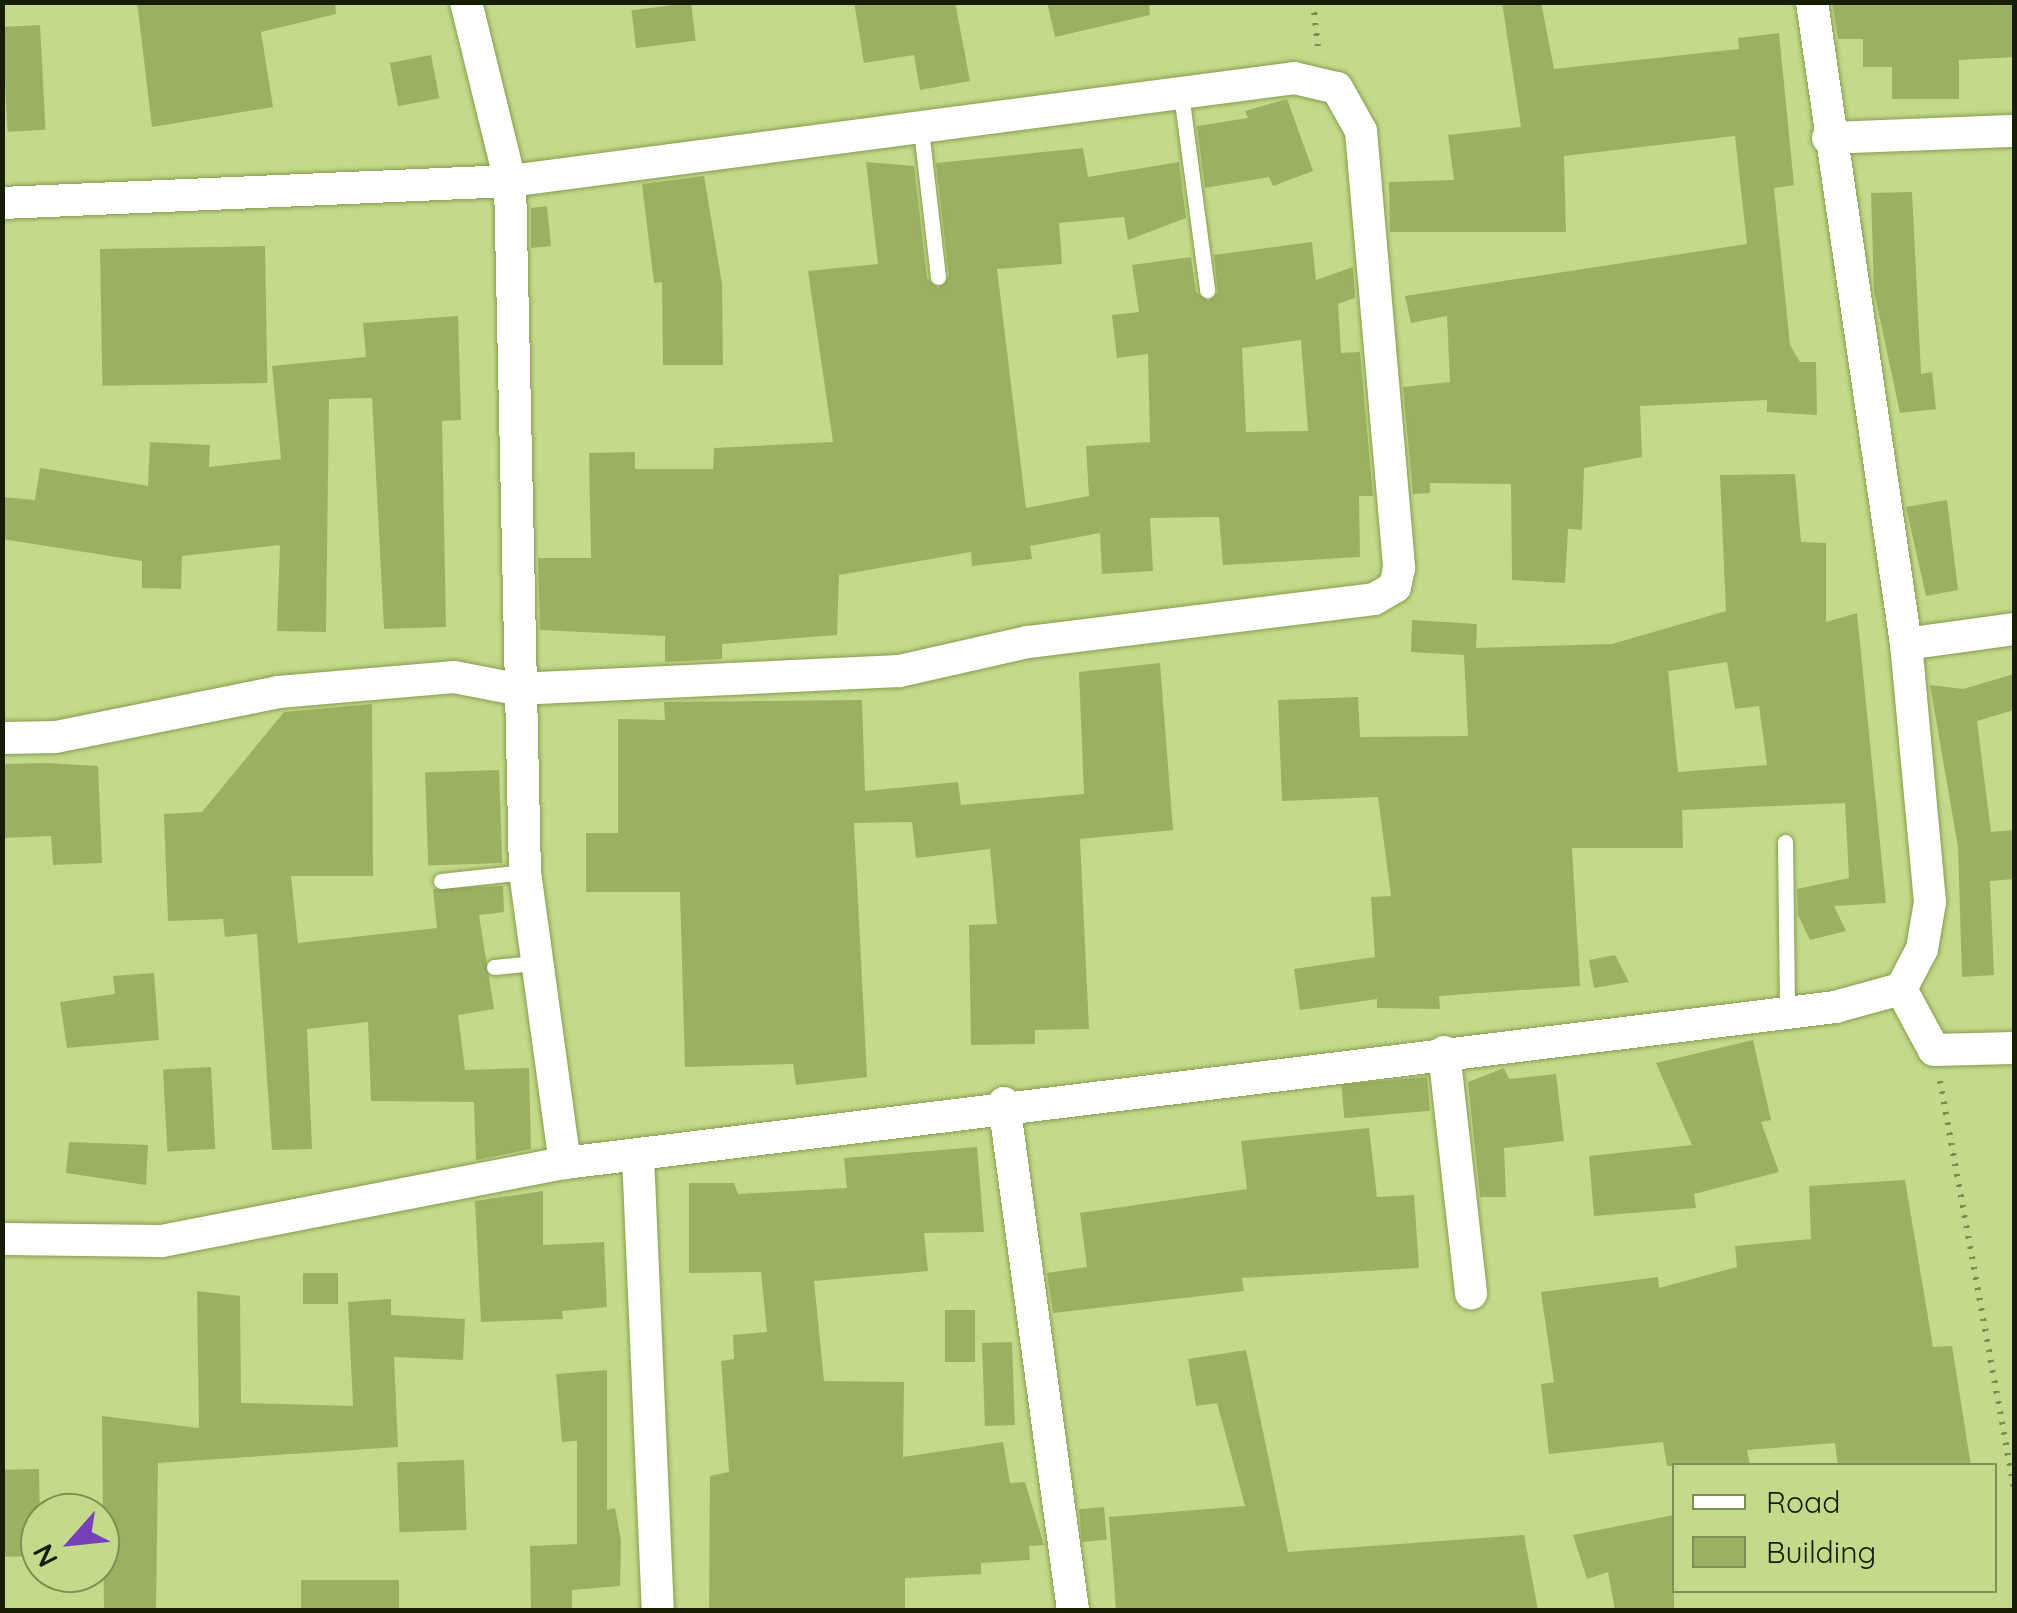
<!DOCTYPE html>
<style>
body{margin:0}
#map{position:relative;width:2017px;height:1613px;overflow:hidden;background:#c3da8a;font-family:Quicksand,sans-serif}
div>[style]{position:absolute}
.building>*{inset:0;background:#9bb162;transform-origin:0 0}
.path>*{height:6px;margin-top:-3px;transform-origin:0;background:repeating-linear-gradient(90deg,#7d8d52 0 2.5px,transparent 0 10.5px)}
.roads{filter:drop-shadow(0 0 2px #879c4e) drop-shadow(0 0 2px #879c4e)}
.lane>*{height:15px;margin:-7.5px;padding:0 7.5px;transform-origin:7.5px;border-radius:7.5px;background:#fff}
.street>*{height:32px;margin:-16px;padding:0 16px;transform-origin:16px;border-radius:16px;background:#fff}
span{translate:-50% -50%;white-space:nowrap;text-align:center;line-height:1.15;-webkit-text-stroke:10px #c3da8a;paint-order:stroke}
.frame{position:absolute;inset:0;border:5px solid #171e00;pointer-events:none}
.legend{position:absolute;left:1672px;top:1463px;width:325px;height:130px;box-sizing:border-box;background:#c3da8a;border:2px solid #7e8f53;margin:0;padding:12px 18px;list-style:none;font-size:30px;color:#171e00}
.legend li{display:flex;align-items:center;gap:20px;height:50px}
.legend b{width:50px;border:2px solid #7e8f53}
.north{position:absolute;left:20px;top:1493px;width:100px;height:100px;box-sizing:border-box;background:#c3da8a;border:2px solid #7e8f53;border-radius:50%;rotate:243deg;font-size:28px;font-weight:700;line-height:40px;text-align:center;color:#171e00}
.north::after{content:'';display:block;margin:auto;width:35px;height:45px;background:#7840b7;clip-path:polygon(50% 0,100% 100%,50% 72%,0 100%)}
</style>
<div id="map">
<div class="building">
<div style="clip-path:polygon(137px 2px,335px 2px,336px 14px,261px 32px,273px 107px,152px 127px)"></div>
<div style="clip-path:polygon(854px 2px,955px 2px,970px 81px,920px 90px,914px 55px,864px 63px)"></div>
<div style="clip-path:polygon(1047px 2px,1149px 2px,1150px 15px,1055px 37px)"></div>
<div style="clip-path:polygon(1502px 2px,1541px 2px,1554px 69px,1739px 49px,1738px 38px,1779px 33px,1794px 185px,1774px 188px,1790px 345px,1800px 362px,1816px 362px,1817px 415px,1767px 412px,1767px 400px,1640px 406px,1642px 457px,1584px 468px,1582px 530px,1568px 529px,1565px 583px,1512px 580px,1511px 484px,1430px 483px,1430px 493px,1413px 494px,1403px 387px,1450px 382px,1447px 316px,1411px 323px,1405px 296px,1747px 244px,1735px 136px,1564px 156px,1566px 232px,1390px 232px,1389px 182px,1454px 180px,1448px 135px,1521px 127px)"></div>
<div style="clip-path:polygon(1832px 2px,2014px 2px,2014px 57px,1959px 60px,1959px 99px,1892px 99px,1892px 67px,1863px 67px,1863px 39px,1838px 39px)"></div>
<div style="left:691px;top:3px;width:38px;height:60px;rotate:83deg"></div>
<div style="left:40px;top:25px;width:105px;height:38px;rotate:87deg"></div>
<div style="left:431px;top:55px;width:44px;height:42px;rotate:79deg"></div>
<div style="clip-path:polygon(1287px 99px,1313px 171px,1273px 186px,1269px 177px,1205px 188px,1197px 126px,1248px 118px,1245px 111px)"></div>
<div style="clip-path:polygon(evenodd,1083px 148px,1088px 177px,1179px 162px,1186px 218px,1128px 240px,1124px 217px,1059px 223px,1062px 264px,997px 269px,1026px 508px,1089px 496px,1086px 446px,1150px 442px,1148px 354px,1117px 358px,1112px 315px,1139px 312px,1132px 265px,1191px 257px,1196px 292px,1208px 301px,1218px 293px,1214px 255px,1312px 242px,1316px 280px,1353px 267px,1355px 298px,1338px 304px,1341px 353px,1360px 352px,1373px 496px,1359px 496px,1360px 557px,1223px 565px,1219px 517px,1150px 518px,1153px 571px,1102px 574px,1100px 533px,1030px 546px,1032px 559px,972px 566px,971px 552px,839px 575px,837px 635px,722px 644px,722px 659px,665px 662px,665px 636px,540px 630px,538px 558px,591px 558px,589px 453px,635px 452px,635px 469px,713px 469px,714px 448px,833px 442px,808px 271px,878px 264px,866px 162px,914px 166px,927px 278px,938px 288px,949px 276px,936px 163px,1083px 148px,1301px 340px,1308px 431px,1246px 432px,1242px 348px,1301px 340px)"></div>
<div style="clip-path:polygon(704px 176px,722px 284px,723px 365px,663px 365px,662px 282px,654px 283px,642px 184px)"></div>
<div style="clip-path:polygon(1912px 192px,1921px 374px,1932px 372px,1936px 409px,1900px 413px,1874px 291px,1871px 193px)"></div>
<div style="clip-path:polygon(547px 206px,551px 246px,531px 248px,531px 208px)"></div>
<div style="left:265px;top:246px;width:137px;height:165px;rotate:89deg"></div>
<div style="clip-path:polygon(458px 316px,461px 420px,442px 421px,446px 627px,384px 629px,372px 398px,329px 399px,326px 632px,277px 631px,280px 545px,182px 556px,181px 589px,142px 588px,142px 561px,2px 539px,2px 497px,35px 500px,40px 468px,148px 486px,150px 442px,210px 445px,209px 467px,281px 459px,272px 366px,366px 357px,363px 323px)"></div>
<div style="clip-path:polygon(evenodd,1795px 474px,1801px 542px,1826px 543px,1826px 622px,1857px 613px,1886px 903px,1834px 906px,1846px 931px,1810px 940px,1798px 915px,1797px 889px,1849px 878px,1845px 803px,1682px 810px,1683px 848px,1572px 848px,1580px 986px,1439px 996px,1440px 1009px,1377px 1008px,1377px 999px,1300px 1010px,1294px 969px,1375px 957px,1371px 897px,1391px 896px,1378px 797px,1282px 801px,1278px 700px,1358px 697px,1360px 737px,1468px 736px,1464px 655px,1411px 652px,1412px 620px,1477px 624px,1476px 648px,1612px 644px,1726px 611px,1720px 475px,1795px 474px,1727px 662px,1735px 709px,1759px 706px,1767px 765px,1678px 772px,1668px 671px,1727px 662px)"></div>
<div style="clip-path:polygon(1947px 500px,1958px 590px,1926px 596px,1906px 507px)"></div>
<div style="clip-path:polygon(1160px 663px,1173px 830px,1080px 839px,1089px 1029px,1035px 1030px,1035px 1044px,971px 1045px,969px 925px,997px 924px,990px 849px,916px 858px,912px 822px,854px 823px,867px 1077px,796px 1085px,793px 1064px,685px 1067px,680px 892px,586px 892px,586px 833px,618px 833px,618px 719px,665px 720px,664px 702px,862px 700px,865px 791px,958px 782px,961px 805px,1084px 794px,1079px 672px)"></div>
<div style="clip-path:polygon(2014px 674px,2014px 710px,1977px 721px,1991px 832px,2014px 830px,2014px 879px,1990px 881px,1994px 975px,1962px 977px,1958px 847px,1930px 685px,1963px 689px)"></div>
<div style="clip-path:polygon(372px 704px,373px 876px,291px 876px,298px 943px,437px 928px,433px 889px,503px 886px,504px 912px,479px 915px,494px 1009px,458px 1015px,465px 1070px,529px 1068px,531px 1149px,476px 1160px,474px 1102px,371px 1101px,368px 1022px,307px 1029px,312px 1149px,272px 1150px,257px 934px,225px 937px,223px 919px,168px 921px,164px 814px,202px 812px,284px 712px)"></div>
<div style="clip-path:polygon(46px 763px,98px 766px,102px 863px,53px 865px,51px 836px,3px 838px,2px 764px)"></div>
<div style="left:499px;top:770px;width:93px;height:74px;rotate:88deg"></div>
<div style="clip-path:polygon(1615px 955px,1629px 982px,1594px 988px,1589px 960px)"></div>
<div style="clip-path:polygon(154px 973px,159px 1040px,67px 1048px,60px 1002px,115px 994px,113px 976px)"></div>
<div style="clip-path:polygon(1753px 1040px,1771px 1120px,1761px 1122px,1779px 1172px,1694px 1194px,1696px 1208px,1594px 1216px,1589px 1156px,1692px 1145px,1656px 1063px)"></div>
<div style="left:211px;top:1067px;width:82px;height:48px;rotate:87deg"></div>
<div style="clip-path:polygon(1504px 1068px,1509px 1079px,1556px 1074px,1564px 1141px,1504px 1148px,1506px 1197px,1480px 1197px,1468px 1082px)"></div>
<div style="left:1427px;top:1077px;width:34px;height:86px;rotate:85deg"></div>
<div style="clip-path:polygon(1369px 1128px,1377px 1197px,1414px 1195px,1419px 1268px,1242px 1278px,1244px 1291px,1053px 1313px,1047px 1273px,1087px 1267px,1080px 1213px,1247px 1189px,1241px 1141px)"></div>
<div style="clip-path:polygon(69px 1142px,148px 1145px,146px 1185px,66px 1173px)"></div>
<div style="clip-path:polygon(977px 1147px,984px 1232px,924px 1233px,928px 1271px,814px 1281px,824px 1381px,904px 1382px,903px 1457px,1003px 1442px,1010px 1483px,1025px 1482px,1044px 1545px,1029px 1546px,1030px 1560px,981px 1563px,981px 1574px,905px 1578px,905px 1610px,709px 1610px,710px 1476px,729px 1472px,721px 1361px,734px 1359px,733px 1335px,767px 1332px,761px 1272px,689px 1273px,689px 1183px,734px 1183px,738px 1194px,847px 1188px,844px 1158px)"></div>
<div style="clip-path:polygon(1905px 1180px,1933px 1347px,1952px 1346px,1971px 1466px,1838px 1466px,1835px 1443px,1747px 1450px,1750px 1466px,1667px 1466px,1663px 1442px,1549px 1454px,1541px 1384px,1554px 1382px,1541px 1292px,1658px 1277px,1659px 1288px,1737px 1267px,1735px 1246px,1811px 1239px,1809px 1186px)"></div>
<div style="clip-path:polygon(543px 1191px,543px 1245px,604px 1242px,607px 1307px,562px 1311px,563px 1319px,481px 1322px,475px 1201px)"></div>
<div style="left:303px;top:1273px;width:35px;height:31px"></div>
<div style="clip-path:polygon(197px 1291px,240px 1296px,241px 1403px,353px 1406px,348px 1302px,391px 1299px,391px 1315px,465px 1319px,463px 1360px,394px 1357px,398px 1447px,158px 1463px,156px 1610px,104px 1610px,102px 1416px,199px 1428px)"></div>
<div style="left:945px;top:1310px;width:30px;height:52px"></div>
<div style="left:1012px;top:1342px;width:83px;height:30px;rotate:88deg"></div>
<div style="clip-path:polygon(1246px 1350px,1288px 1552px,1524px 1535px,1538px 1610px,1116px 1610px,1109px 1517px,1245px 1506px,1217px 1403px,1196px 1406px,1188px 1359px)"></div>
<div style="clip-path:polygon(607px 1370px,607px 1510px,615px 1508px,621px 1540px,620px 1586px,572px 1590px,572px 1610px,531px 1610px,530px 1546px,577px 1544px,577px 1441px,562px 1442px,556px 1374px)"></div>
<div style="left:464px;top:1460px;width:70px;height:67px;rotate:88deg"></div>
<div style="left:39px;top:1469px;width:87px;height:37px;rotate:89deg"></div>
<div style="left:1104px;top:1507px;width:33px;height:25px;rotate:85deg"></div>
<div style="clip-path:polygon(1674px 1515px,1674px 1610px,1615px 1610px,1608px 1572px,1587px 1579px,1573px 1535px)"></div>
<div style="left:301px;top:1580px;width:98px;height:30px"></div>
</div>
<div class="path">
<div style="left:1313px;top:2px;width:46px;rotate:83.8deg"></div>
<div style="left:1940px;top:1081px;width:416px;rotate:79.7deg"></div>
</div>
<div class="roads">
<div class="lane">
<div style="left:1181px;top:94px;width:198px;rotate:82.4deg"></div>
<div style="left:921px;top:130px;width:148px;rotate:83.4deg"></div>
<div style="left:1785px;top:842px;width:169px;rotate:89.3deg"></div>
<div style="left:441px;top:881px;width:84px;rotate:-6.1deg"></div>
<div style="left:494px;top:967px;width:40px;rotate:-5.7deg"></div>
</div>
<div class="street">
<div style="left:466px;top:2px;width:184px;rotate:76.2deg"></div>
<div style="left:510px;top:181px;width:691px;rotate:88.76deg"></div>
<div style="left:525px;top:872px;width:294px;rotate:82.2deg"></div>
<div style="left:1828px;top:138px;width:186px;rotate:-2.2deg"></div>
<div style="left:2px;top:203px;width:508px;rotate:-2.48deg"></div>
<div style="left:510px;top:181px;width:791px;rotate:-7.48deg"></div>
<div style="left:1294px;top:78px;width:44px;rotate:13.1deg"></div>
<div style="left:1337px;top:88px;width:49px;rotate:60.8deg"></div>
<div style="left:1361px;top:131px;width:439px;rotate:85deg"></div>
<div style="left:1399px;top:568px;width:19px;rotate:102deg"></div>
<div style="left:1395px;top:587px;width:24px;rotate:150deg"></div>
<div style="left:1374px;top:599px;width:349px;rotate:172.9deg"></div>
<div style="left:1028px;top:642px;width:132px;rotate:167.3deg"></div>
<div style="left:899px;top:671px;width:383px;rotate:177.3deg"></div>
<div style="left:516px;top:689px;width:63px;rotate:-169deg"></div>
<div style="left:454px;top:677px;width:176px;rotate:175.1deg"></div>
<div style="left:279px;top:692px;width:227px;rotate:168.6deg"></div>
<div style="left:56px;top:737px;width:54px;rotate:178.9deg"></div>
<div style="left:1906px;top:644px;width:109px;rotate:-7.9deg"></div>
<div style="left:1901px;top:989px;width:69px;rotate:61.6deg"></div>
<div style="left:1934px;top:1050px;width:80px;rotate:-1.4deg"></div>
<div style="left:1444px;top:1052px;width:243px;rotate:83.6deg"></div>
<div style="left:1004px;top:1103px;width:512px;rotate:82.25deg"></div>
<div style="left:638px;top:1156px;width:454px;rotate:87.5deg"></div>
<div style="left:2px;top:1239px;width:160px;rotate:0.7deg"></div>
<div style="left:162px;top:1241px;width:410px;rotate:-11deg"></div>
<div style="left:565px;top:1163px;width:1280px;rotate:-7deg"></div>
<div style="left:1835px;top:1007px;width:68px;rotate:-15.3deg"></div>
<div style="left:1901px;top:989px;width:45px;rotate:-62.3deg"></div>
<div style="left:1922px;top:949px;width:48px;rotate:-80.3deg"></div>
<div style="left:1930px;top:902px;width:259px;rotate:-95.3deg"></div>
<div style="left:1906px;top:644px;width:649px;rotate:-98.33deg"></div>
</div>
</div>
<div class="frame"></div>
<ul class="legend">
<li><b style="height:12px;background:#fff"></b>Road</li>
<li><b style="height:28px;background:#9bb162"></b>Building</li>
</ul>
<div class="north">N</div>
</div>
